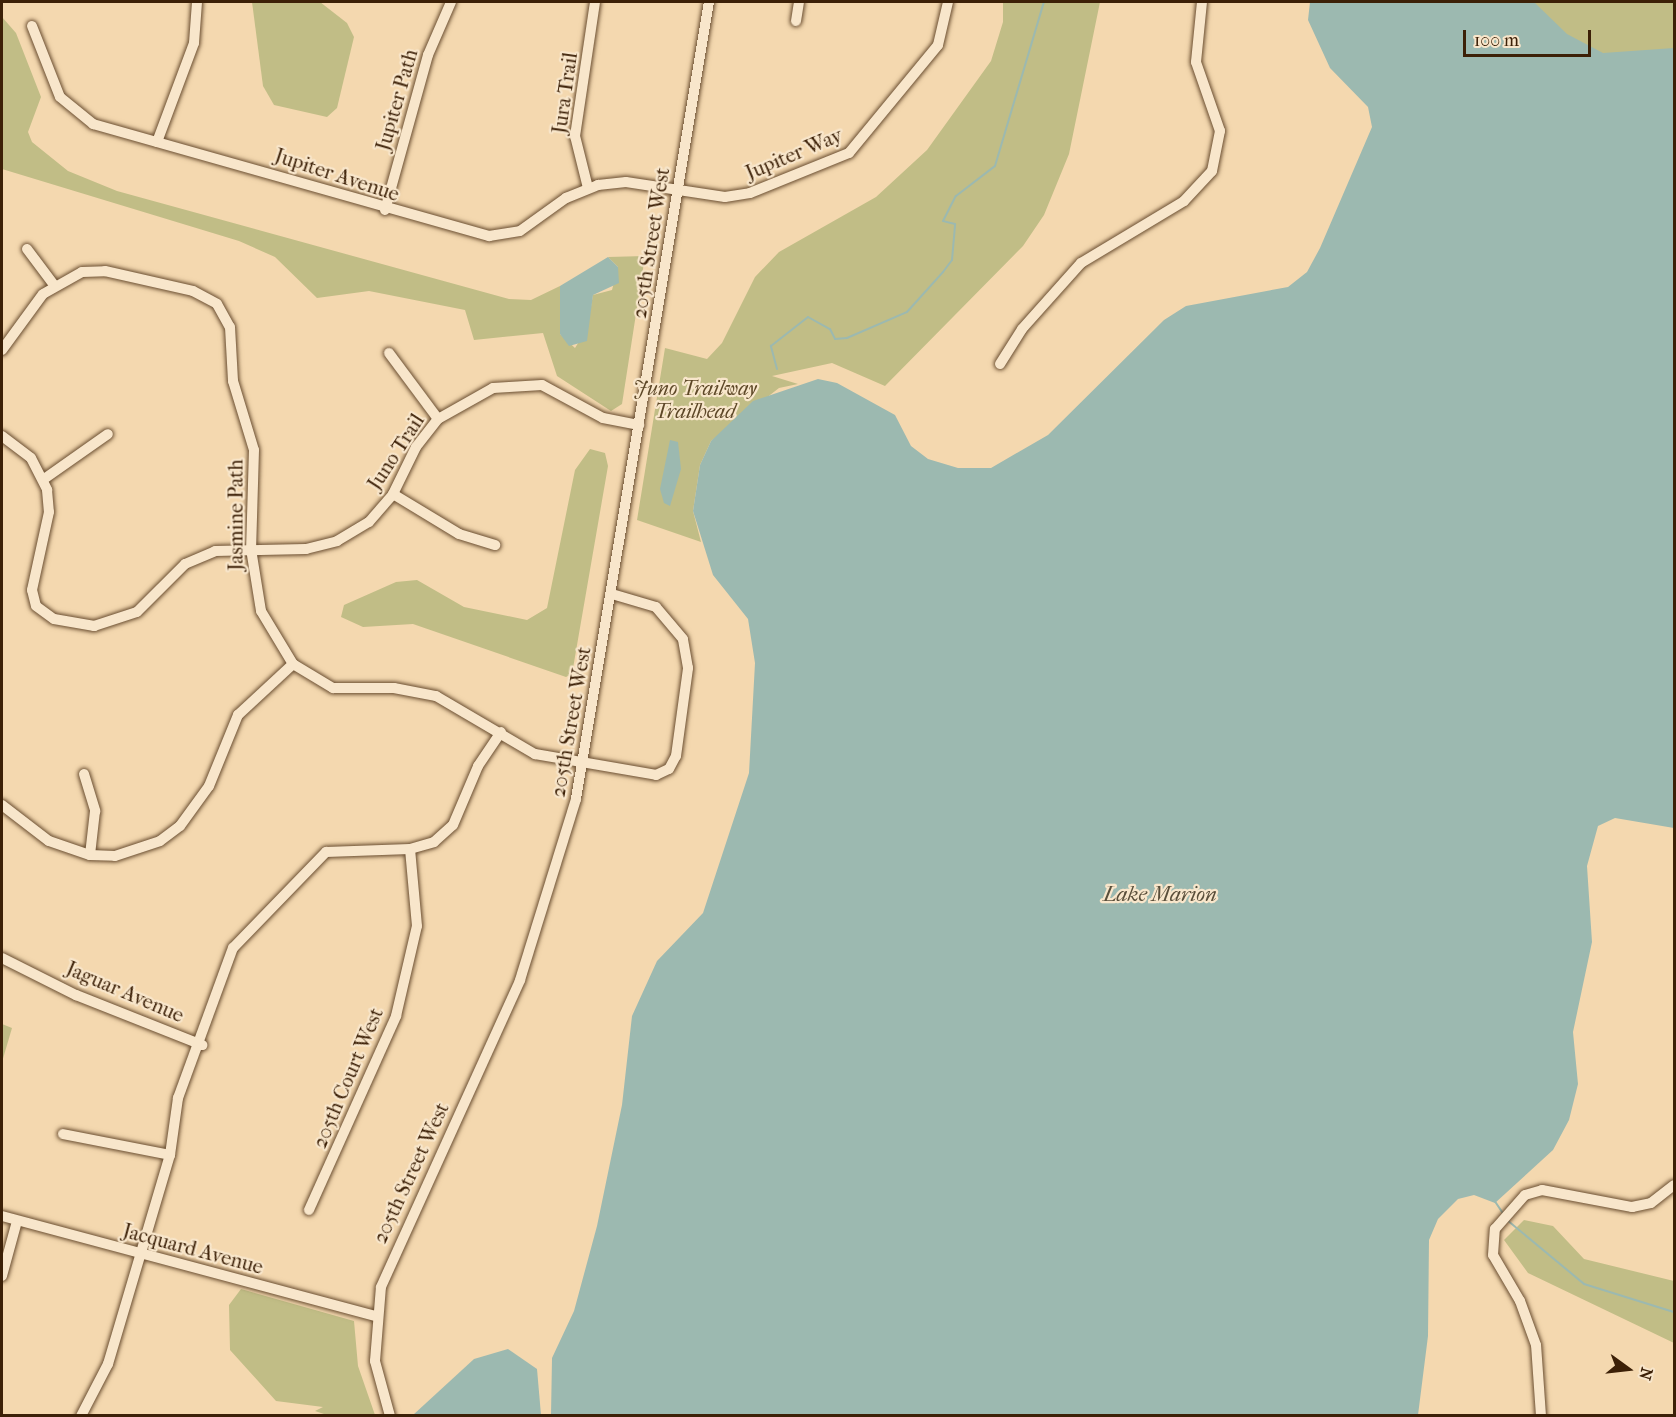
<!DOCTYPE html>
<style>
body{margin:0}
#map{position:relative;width:1676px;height:1417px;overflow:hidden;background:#f4d8af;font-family:"IM FELL French Canon",serif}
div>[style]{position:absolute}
.green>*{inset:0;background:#c1bd86}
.water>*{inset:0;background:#9cb9b0}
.stream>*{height:2px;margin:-1px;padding:0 1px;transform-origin:1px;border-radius:1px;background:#9cb9b0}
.roads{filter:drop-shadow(0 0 2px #6a4e31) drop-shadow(0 0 2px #6a4e31)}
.minor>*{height:10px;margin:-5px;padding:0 5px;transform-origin:5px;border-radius:5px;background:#f8e6cb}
span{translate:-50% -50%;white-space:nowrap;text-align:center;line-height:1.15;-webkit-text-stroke:4.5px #f8e6cb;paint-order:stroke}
.street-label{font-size:20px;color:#3c2007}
.park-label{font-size:20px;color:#5d4727;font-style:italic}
.water-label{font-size:21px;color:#594e3a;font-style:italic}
.frame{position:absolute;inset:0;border:3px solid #3c2007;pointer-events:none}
.north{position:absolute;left:1598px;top:1339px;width:60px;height:60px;-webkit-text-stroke:4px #f8e6cb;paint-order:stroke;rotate:105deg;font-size:16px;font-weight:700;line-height:24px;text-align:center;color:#3c2007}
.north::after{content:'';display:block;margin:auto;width:21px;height:27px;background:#3c2007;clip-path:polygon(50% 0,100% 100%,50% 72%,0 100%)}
.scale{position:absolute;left:1463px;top:30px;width:128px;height:27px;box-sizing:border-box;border:3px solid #3c2007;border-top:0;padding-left:8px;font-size:18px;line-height:21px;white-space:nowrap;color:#3c2007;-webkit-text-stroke:4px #f8e6cb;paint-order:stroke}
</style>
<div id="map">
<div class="green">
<div style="clip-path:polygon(252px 2px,320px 2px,347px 23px,354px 37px,337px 108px,327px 117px,274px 105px,263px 86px)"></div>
<div style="clip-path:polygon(1003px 2px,1100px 2px,1069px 154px,1044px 215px,1023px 246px,885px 386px,832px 363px,772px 376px,798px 384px,779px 388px,711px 441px,700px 465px,693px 511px,701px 542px,637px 520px,665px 348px,707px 359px,722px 343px,755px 277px,779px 252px,876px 197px,927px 150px,991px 61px,1003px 22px)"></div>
<div style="clip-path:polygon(1515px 2px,1674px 2px,1674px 62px,1599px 67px)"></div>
<div style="clip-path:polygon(2px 17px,16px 33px,41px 97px,28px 132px,32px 142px,68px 171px,117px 191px,509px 299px,531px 300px,560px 286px,560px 334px,575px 348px,587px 329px,593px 295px,612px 290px,618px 267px,608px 257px,645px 256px,622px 404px,611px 411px,557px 376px,543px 333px,474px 340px,465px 310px,369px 291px,317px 298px,275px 257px,239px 241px,2px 169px)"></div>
<div style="clip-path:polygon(590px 449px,605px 453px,608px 466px,572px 674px,566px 677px,413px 624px,363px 627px,341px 617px,344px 605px,396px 582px,417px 580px,464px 607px,527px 620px,547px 608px,575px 470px)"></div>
<div style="clip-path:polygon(2px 1024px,12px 1028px,2px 1062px)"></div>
<div style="clip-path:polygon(1524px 1220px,1553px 1226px,1584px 1259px,1674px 1281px,1674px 1343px,1528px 1273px,1504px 1240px)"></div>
<div style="clip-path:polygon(241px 1289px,354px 1321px,358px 1366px,375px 1415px,327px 1415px,315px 1411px,323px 1407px,276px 1401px,230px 1350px,229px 1305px)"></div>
</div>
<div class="water">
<div style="clip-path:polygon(1310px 2px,1534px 2px,1567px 34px,1603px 53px,1674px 48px,1674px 828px,1615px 818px,1598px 826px,1587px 866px,1592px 942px,1573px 1032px,1578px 1084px,1569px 1120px,1553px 1150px,1495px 1203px,1474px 1195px,1458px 1199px,1438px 1219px,1429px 1240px,1428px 1336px,1418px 1415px,551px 1415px,552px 1358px,574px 1311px,597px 1226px,622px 1105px,632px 1016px,657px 961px,703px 913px,749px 773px,755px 663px,748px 619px,713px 575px,693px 511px,700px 465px,711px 441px,753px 401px,818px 379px,837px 383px,895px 415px,911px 446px,928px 459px,958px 468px,991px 468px,1048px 435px,1164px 320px,1186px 306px,1288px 287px,1307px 272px,1320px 248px,1372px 127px,1368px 107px,1330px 68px,1308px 20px)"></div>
<div style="clip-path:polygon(608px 257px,618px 267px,619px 283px,593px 295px,587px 341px,569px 346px,560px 334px,560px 286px)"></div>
<div style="clip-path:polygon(670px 440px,678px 442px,681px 469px,670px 506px,664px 503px,660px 489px)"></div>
<div style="clip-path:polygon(508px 1349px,537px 1369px,541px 1415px,413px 1415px,474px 1359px)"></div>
</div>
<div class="stream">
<div style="left:777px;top:369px;width:24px;rotate:-105deg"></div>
<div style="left:771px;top:346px;width:47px;rotate:-38.1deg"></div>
<div style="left:808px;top:317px;width:25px;rotate:29deg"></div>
<div style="left:830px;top:329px;width:11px;rotate:63deg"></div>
<div style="left:835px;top:339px;width:12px;rotate:-5deg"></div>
<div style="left:847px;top:338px;width:65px;rotate:-23.4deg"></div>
<div style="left:907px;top:312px;width:54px;rotate:-48deg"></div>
<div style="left:943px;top:272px;width:15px;rotate:-53deg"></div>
<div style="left:952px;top:260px;width:36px;rotate:-85deg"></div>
<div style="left:955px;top:224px;width:12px;rotate:-166deg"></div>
<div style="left:943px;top:221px;width:28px;rotate:-63deg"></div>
<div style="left:956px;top:196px;width:49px;rotate:-37.6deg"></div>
<div style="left:995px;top:166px;width:171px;rotate:-73.4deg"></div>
<div style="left:1494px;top:1200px;width:18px;rotate:56deg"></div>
<div style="left:1507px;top:1220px;width:100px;rotate:39.7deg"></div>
<div style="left:1584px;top:1284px;width:94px;rotate:17.3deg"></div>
</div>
<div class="roads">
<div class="minor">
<div style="left:796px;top:21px;width:19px;rotate:-81deg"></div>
<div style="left:32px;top:26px;width:76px;rotate:68.5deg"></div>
<div style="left:60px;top:97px;width:43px;rotate:39.3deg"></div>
<div style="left:93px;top:124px;width:412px;rotate:15.8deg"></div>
<div style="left:489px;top:236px;width:31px;rotate:-9deg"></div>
<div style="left:520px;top:231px;width:57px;rotate:-35.7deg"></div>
<div style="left:566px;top:198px;width:35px;rotate:-22deg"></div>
<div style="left:598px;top:185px;width:28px;rotate:-6deg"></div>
<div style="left:626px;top:182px;width:100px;rotate:8.6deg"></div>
<div style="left:725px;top:197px;width:25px;rotate:-9deg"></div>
<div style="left:750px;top:193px;width:107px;rotate:-22deg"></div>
<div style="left:849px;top:153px;width:140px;rotate:-50.5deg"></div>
<div style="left:938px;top:45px;width:44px;rotate:-76.9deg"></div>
<div style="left:157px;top:142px;width:106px;rotate:-69.5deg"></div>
<div style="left:194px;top:43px;width:41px;rotate:-85.8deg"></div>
<div style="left:588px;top:188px;width:54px;rotate:-104deg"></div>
<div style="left:575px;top:136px;width:135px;rotate:-81.5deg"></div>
<div style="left:385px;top:210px;width:161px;rotate:-74.5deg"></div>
<div style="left:428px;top:55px;width:58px;rotate:-66.5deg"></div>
<div style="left:27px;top:249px;width:45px;rotate:53.1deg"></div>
<div style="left:2px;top:350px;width:69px;rotate:-53.8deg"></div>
<div style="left:43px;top:294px;width:45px;rotate:-29.4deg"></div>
<div style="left:82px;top:272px;width:23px;rotate:-2deg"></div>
<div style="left:105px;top:271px;width:90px;rotate:12.8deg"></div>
<div style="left:193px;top:291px;width:27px;rotate:28deg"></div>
<div style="left:217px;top:304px;width:26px;rotate:61deg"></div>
<div style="left:230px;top:327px;width:54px;rotate:86.8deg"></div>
<div style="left:233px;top:381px;width:72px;rotate:73.1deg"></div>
<div style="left:254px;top:450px;width:99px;rotate:91.7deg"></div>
<div style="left:251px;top:549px;width:63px;rotate:80.8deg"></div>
<div style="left:261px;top:611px;width:62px;rotate:58.9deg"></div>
<div style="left:293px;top:664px;width:47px;rotate:31deg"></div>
<div style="left:333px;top:688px;width:61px"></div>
<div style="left:394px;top:688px;width:43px;rotate:10.8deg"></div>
<div style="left:436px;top:696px;width:115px;rotate:30.4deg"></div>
<div style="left:535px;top:754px;width:123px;rotate:9.8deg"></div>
<div style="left:656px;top:775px;width:14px;rotate:-25deg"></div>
<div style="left:669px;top:769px;width:15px;rotate:-62deg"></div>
<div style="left:676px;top:756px;width:89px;rotate:-82.2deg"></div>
<div style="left:688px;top:668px;width:29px;rotate:-100deg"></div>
<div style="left:683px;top:639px;width:42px;rotate:-130.2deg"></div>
<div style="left:656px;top:607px;width:46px;rotate:-163.5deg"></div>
<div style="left:389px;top:353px;width:82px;rotate:53.4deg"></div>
<div style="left:1000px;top:364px;width:41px;rotate:-57.8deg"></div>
<div style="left:1022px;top:329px;width:89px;rotate:-48.2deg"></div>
<div style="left:1081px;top:263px;width:120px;rotate:-31deg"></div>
<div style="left:1184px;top:201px;width:41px;rotate:-47deg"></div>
<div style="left:1212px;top:171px;width:41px;rotate:-78.7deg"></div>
<div style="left:1220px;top:131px;width:73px;rotate:-109.2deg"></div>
<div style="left:1196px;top:62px;width:60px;rotate:-84.3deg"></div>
<div style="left:2px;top:436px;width:36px;rotate:37deg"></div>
<div style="left:31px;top:458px;width:36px;rotate:63deg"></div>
<div style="left:47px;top:490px;width:22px;rotate:85deg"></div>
<div style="left:49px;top:512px;width:80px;rotate:102.3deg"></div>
<div style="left:32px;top:590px;width:16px;rotate:76deg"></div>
<div style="left:36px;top:606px;width:22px;rotate:36deg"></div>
<div style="left:54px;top:619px;width:41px;rotate:9.9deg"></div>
<div style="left:94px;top:626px;width:45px;rotate:-18deg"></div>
<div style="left:137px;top:612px;width:68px;rotate:-45deg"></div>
<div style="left:185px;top:564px;width:33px;rotate:-23deg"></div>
<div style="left:215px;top:551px;width:91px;rotate:-1.3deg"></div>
<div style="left:306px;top:549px;width:32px;rotate:-14deg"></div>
<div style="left:337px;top:541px;width:37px;rotate:-31deg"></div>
<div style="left:369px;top:522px;width:37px;rotate:-49deg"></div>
<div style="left:393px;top:494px;width:52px;rotate:-63.9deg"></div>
<div style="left:416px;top:447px;width:36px;rotate:-52deg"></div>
<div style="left:438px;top:419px;width:63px;rotate:-29.4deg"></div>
<div style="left:493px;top:388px;width:49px;rotate:-3.5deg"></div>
<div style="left:542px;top:385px;width:69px;rotate:28.4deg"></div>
<div style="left:603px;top:418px;width:37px;rotate:11deg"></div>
<div style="left:44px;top:479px;width:78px;rotate:-35.1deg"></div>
<div style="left:393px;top:494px;width:77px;rotate:31.2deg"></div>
<div style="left:459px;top:534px;width:38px;rotate:17deg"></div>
<div style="left:84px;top:774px;width:39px;rotate:73deg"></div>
<div style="left:95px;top:811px;width:44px;rotate:96.5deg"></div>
<div style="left:2px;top:805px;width:59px;rotate:37.5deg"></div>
<div style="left:49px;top:841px;width:43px;rotate:18.9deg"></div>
<div style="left:90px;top:855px;width:25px;rotate:2deg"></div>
<div style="left:115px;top:856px;width:47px;rotate:-18.4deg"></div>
<div style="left:160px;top:841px;width:25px;rotate:-37deg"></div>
<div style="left:180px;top:826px;width:49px;rotate:-54.1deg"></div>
<div style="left:209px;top:786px;width:77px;rotate:-67.8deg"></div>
<div style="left:238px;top:715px;width:75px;rotate:-42.8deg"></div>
<div style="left:2px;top:958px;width:83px;rotate:26.6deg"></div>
<div style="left:76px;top:995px;width:136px;rotate:21.6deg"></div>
<div style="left:63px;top:1134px;width:109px;rotate:11.1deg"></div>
<div style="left:309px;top:1210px;width:213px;rotate:-65.8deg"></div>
<div style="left:396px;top:1016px;width:92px;rotate:-76.9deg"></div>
<div style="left:417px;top:926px;width:77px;rotate:-95.2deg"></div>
<div style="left:2px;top:1216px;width:386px;rotate:15deg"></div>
<div style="left:2px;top:1276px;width:57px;rotate:-74.7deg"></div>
<div style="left:81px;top:1416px;width:59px;rotate:-62.6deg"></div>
<div style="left:108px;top:1364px;width:218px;rotate:-73.5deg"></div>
<div style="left:170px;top:1155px;width:58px;rotate:-82deg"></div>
<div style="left:178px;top:1098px;width:160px;rotate:-69.9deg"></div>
<div style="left:233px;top:948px;width:134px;rotate:-45.9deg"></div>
<div style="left:326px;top:852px;width:84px;rotate:-2deg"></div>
<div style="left:410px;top:849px;width:25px;rotate:-16deg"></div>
<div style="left:434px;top:842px;width:25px;rotate:-42deg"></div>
<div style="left:453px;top:825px;width:64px;rotate:-67deg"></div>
<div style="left:478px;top:766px;width:41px;rotate:-55.9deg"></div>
<div style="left:390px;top:1416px;width:57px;rotate:-105.3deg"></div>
<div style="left:375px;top:1361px;width:74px;rotate:-85.4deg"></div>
<div style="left:381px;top:1287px;width:337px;rotate:-65.6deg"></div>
<div style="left:520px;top:980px;width:189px;rotate:-72.8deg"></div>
<div style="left:576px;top:799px;width:808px;rotate:-80.53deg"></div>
<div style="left:1541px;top:1416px;width:71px;rotate:-94deg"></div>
<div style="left:1536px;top:1345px;width:47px;rotate:-110deg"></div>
<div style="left:1520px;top:1301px;width:53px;rotate:-120.4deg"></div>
<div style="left:1493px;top:1255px;width:26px;rotate:-86deg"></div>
<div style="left:1495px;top:1229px;width:45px;rotate:-48.6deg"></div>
<div style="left:1525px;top:1195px;width:18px;rotate:-16deg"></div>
<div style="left:1542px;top:1190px;width:92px;rotate:10.7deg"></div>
<div style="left:1632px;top:1207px;width:19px;rotate:-12deg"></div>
<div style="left:1651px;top:1203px;width:29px;rotate:-38deg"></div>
</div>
</div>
<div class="street-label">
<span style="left:565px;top:93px;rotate:-82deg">Jura Trail</span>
<span style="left:397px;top:100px;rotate:-74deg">Jupiter Path</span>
<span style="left:794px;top:154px;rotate:-23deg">Jupiter Way</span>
<span style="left:337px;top:175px;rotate:18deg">Jupiter Avenue</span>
<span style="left:651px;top:243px;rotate:-81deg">205th Street West</span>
<span style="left:396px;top:452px;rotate:-57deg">Juno Trail</span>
<span style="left:236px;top:515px;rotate:-90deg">Jasmine Path</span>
<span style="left:571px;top:722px;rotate:-80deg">205th Street West</span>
<span style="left:125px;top:992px;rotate:23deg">Jaguar Avenue</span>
<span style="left:348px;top:1078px;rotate:-67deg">205th Court West</span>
<span style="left:411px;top:1173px;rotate:-65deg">205th Street West</span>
<span style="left:193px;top:1249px;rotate:15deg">Jacquard Avenue</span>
</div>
<div class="park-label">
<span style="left:695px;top:400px">Juno Trailway<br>Trailhead</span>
</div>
<div class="water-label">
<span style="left:1160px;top:894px">Lake Marion</span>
</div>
<div class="frame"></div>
<div class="north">N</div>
<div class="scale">100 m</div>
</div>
